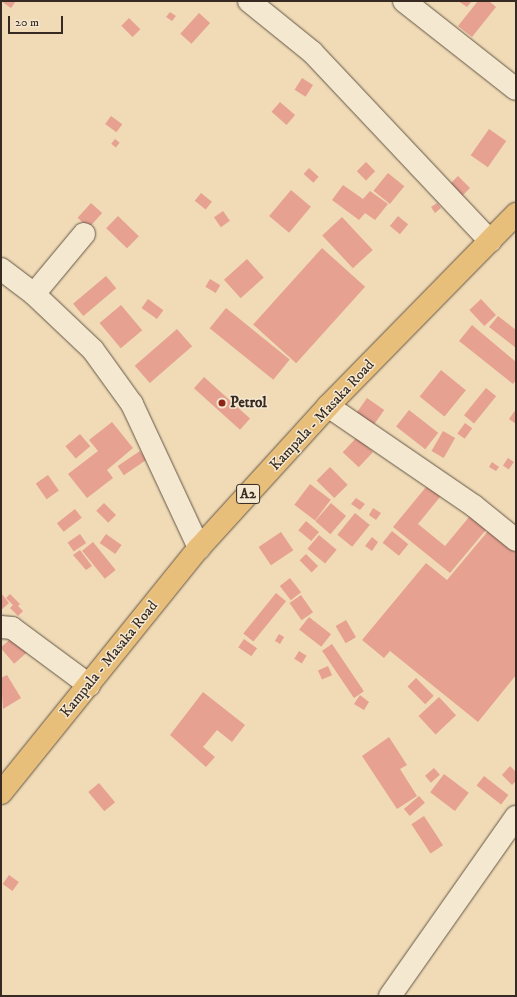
<!DOCTYPE html>
<style>
body{margin:0}
#map{position:relative;width:517px;height:997px;overflow:hidden;background:#f0dbb6;font-family:"IM FELL DW Pica",serif}
div>[style]{position:absolute}
.building>*{inset:0;background:#e6a191;transform-origin:0 0}
.roads{filter:drop-shadow(0 0 1px #645647) drop-shadow(0 0 1px #645647)}
.minor>*{height:22px;margin:-11px;padding:0 11px;transform-origin:11px;border-radius:11px;background:#f5e8d0}
.major>*{height:22px;margin:-11px;padding:0 11px;transform-origin:11px;border-radius:11px;background:#e8be7b}
.dots>*{width:11px;height:11px;translate:-50% -50%;box-sizing:border-box;border:2px solid #f5e8d0;border-radius:50%}
span{translate:-50% -50%;white-space:nowrap;text-align:center;line-height:1.15;-webkit-text-stroke:3px #f5e8d0;paint-order:stroke}
.shield-label span{padding:1px 3px;background:#f5e8d0;border:1px solid;border-radius:3px;-webkit-text-stroke-width:0}
.shield-label{font-size:14px;color:#362a22;font-weight:700}
.poi-label{font-size:15px;color:#362a22;font-weight:700}
.left{translate:0 -50%;text-align:left}
.street-label{font-size:15px;color:#362a22}
.frame{position:absolute;inset:0;border:2px solid #362a22;pointer-events:none}
.scale{position:absolute;left:8px;top:16px;width:55px;height:18px;box-sizing:border-box;border:2px solid #362a22;border-top:0;padding-left:5px;font-size:12px;line-height:14px;white-space:nowrap;color:#362a22;-webkit-text-stroke:3px #f5e8d0;paint-order:stroke}
</style>
<div id="map">
<div class="building">
<div style="clip-path:polygon(1px 1px,16px 1px,11px 8px)"></div>
<div style="clip-path:polygon(458px 1px,472px 1px,467px 7px)"></div>
<div style="clip-path:polygon(478px 1px,489px 1px,496px 7px,472px 37px,458px 26px)"></div>
<div style="clip-path:polygon(170px 12px,176px 16px,172px 21px,166px 17px)"></div>
<div style="left:199px;top:13px;width:15px;height:28px;rotate:42deg"></div>
<div style="left:129px;top:18px;width:16px;height:11px;rotate:45deg"></div>
<div style="left:302px;top:78px;width:13px;height:14px;rotate:32deg"></div>
<div style="left:280px;top:102px;width:20px;height:13px;rotate:41deg"></div>
<div style="left:111px;top:116px;width:14px;height:10px;rotate:36deg"></div>
<div style="left:489px;top:129px;width:21px;height:32px;rotate:35deg"></div>
<div style="left:115px;top:139px;width:6px;height:6px;rotate:39deg"></div>
<div style="left:366px;top:162px;width:13px;height:13px;rotate:45deg"></div>
<div style="left:309px;top:168px;width:13px;height:8px;rotate:42deg"></div>
<div style="left:388px;top:173px;width:21px;height:23px;rotate:39deg"></div>
<div style="left:458px;top:176px;width:17px;height:13px;rotate:45deg"></div>
<div style="clip-path:polygon(343px 185px,363px 199px,370px 191px,388px 204px,375px 220px,365px 213px,359px 220px,332px 200px)"></div>
<div style="left:291px;top:190px;width:26px;height:34px;rotate:40deg"></div>
<div style="left:201px;top:193px;width:14px;height:10px;rotate:39deg"></div>
<div style="left:91px;top:203px;width:15px;height:20px;rotate:42deg"></div>
<div style="clip-path:polygon(437px 203px,441px 208px,435px 213px,431px 207px)"></div>
<div style="left:223px;top:211px;width:12px;height:11px;rotate:55deg"></div>
<div style="left:118px;top:216px;width:29px;height:17px;rotate:44deg"></div>
<div style="left:398px;top:216px;width:13px;height:13px;rotate:39deg"></div>
<div style="left:342px;top:217px;width:45px;height:27px;rotate:47deg"></div>
<div style="left:322px;top:248px;width:58px;height:103px;rotate:42deg"></div>
<div style="left:247px;top:259px;width:25px;height:31px;rotate:48deg"></div>
<div style="left:106px;top:276px;width:16px;height:43px;rotate:50deg"></div>
<div style="left:210px;top:279px;width:12px;height:9px;rotate:31deg"></div>
<div style="left:148px;top:299px;width:19px;height:11px;rotate:36deg"></div>
<div style="left:481px;top:299px;width:22px;height:16px;rotate:47deg"></div>
<div style="left:121px;top:305px;width:33px;height:28px;rotate:50deg"></div>
<div style="left:226px;top:308px;width:82px;height:26px;rotate:39deg"></div>
<div style="clip-path:polygon(498px 316px,516px 330px,516px 348px,489px 327px)"></div>
<div style="clip-path:polygon(472px 325px,516px 362px,516px 380px,513px 384px,459px 341px)"></div>
<div style="left:177px;top:329px;width:23px;height:56px;rotate:49deg"></div>
<div style="left:441px;top:370px;width:32px;height:34px;rotate:39deg"></div>
<div style="left:204px;top:377px;width:62px;height:15px;rotate:42deg"></div>
<div style="left:486px;top:388px;width:13px;height:35px;rotate:39deg"></div>
<div style="left:367px;top:398px;width:21px;height:26px;rotate:35deg"></div>
<div style="clip-path:polygon(516px 409px,516px 424px,509px 419px)"></div>
<div style="left:409px;top:410px;width:37px;height:21px;rotate:38deg"></div>
<div style="clip-path:polygon(112px 422px,133px 448px,107px 470px,113px 478px,87px 498px,68px 474px,98px 451px,89px 440px)"></div>
<div style="left:465px;top:423px;width:9px;height:13px;rotate:36deg"></div>
<div style="left:443px;top:431px;width:14px;height:23px;rotate:30deg"></div>
<div style="left:80px;top:434px;width:16px;height:19px;rotate:50deg"></div>
<div style="left:357px;top:437px;width:22px;height:21px;rotate:43deg"></div>
<div style="left:140px;top:451px;width:11px;height:27px;rotate:56deg"></div>
<div style="left:508px;top:458px;width:7px;height:9px;rotate:34deg"></div>
<div style="clip-path:polygon(492px 462px,499px 467px,496px 471px,489px 467px)"></div>
<div style="left:330px;top:467px;width:25px;height:19px;rotate:45deg"></div>
<div style="left:48px;top:475px;width:19px;height:15px;rotate:55deg"></div>
<div style="clip-path:polygon(431px 481px,444px 492px,418px 524px,445px 546px,474px 511px,490px 525px,450px 573px,393px 527px)"></div>
<div style="left:310px;top:484px;width:26px;height:26px;rotate:37deg"></div>
<div style="clip-path:polygon(356px 498px,365px 504px,360px 510px,351px 504px)"></div>
<div style="left:104px;top:503px;width:17px;height:11px;rotate:45deg"></div>
<div style="left:331px;top:503px;width:20px;height:24px;rotate:41deg"></div>
<div style="clip-path:polygon(373px 508px,381px 513px,376px 520px,369px 515px)"></div>
<div style="left:75px;top:509px;width:11px;height:23px;rotate:52deg"></div>
<div style="left:355px;top:513px;width:19px;height:28px;rotate:39deg"></div>
<div style="left:306px;top:521px;width:17px;height:12px;rotate:40deg"></div>
<div style="left:392px;top:531px;width:21px;height:15px;rotate:39deg"></div>
<div style="clip-path:polygon(488px 531px,516px 553px,516px 675px,478px 722px,390px 651px,384px 658px,362px 640px,426px 563px,447px 580px)"></div>
<div style="left:281px;top:532px;width:22px;height:27px;rotate:56deg"></div>
<div style="left:80px;top:534px;width:11px;height:15px;rotate:56deg"></div>
<div style="left:106px;top:534px;width:19px;height:11px;rotate:35deg"></div>
<div style="left:319px;top:535px;width:23px;height:18px;rotate:40deg"></div>
<div style="clip-path:polygon(372px 537px,378px 542px,372px 551px,365px 546px)"></div>
<div style="left:93px;top:542px;width:36px;height:14px;rotate:51deg"></div>
<div style="clip-path:polygon(80px 550px,92px 566px,86px 570px,73px 555px)"></div>
<div style="left:306px;top:554px;width:17px;height:9px;rotate:45deg"></div>
<div style="left:290px;top:578px;width:18px;height:13px;rotate:52deg"></div>
<div style="clip-path:polygon(1px 593px,9px 603px,1px 610px)"></div>
<div style="left:276px;top:593px;width:13px;height:52px;rotate:39deg"></div>
<div style="clip-path:polygon(10px 594px,20px 604px,18px 606px,23px 611px,18px 616px,10px 608px,13px 605px,6px 598px)"></div>
<div style="left:301px;top:595px;width:21px;height:14px;rotate:55deg"></div>
<div style="left:309px;top:617px;width:28px;height:16px;rotate:38deg"></div>
<div style="left:346px;top:620px;width:20px;height:12px;rotate:60deg"></div>
<div style="left:279px;top:634px;width:6px;height:8px;rotate:31deg"></div>
<div style="left:14px;top:636px;width:21px;height:18px;rotate:49deg"></div>
<div style="left:244px;top:639px;width:16px;height:10px;rotate:35deg"></div>
<div style="left:332px;top:644px;width:57px;height:12px;rotate:56deg"></div>
<div style="left:299px;top:651px;width:9px;height:9px;rotate:32deg"></div>
<div style="left:328px;top:666px;width:10px;height:11px;rotate:66deg"></div>
<div style="clip-path:polygon(7px 675px,21px 698px,3px 709px,1px 678px)"></div>
<div style="left:416px;top:678px;width:25px;height:12px;rotate:45deg"></div>
<div style="clip-path:polygon(203px 692px,245px 725px,232px 742px,217px 730px,203px 747px,215px 757px,206px 767px,170px 735px)"></div>
<div style="clip-path:polygon(360px 695px,369px 702px,364px 710px,354px 704px)"></div>
<div style="left:439px;top:697px;width:25px;height:28px;rotate:47deg"></div>
<div style="clip-path:polygon(389px 737px,407px 765px,400px 769px,417px 796px,397px 809px,362px 756px)"></div>
<div style="clip-path:polygon(510px 766px,516px 772px,516px 781px,512px 785px,502px 775px)"></div>
<div style="left:434px;top:768px;width:9px;height:12px;rotate:49deg"></div>
<div style="left:444px;top:774px;width:31px;height:23px;rotate:37deg"></div>
<div style="left:484px;top:776px;width:31px;height:12px;rotate:38deg"></div>
<div style="left:99px;top:783px;width:25px;height:14px;rotate:50deg"></div>
<div style="left:419px;top:796px;width:9px;height:20px;rotate:49deg"></div>
<div style="left:424px;top:816px;width:35px;height:15px;rotate:57deg"></div>
<div style="left:9px;top:875px;width:12px;height:11px;rotate:35deg"></div>
</div>
<div class="roads">
<div class="minor">
<div style="left:249px;top:1px;width:81px;rotate:39deg"></div>
<div style="left:312px;top:52px;width:260px;rotate:46.7deg"></div>
<div style="left:404px;top:1px;width:142px;rotate:38.2deg"></div>
<div style="left:1px;top:269px;width:41px;rotate:37.1deg"></div>
<div style="left:34px;top:294px;width:81px;rotate:43.5deg"></div>
<div style="left:93px;top:350px;width:67px;rotate:54.2deg"></div>
<div style="left:132px;top:404px;width:159px;rotate:65deg"></div>
<div style="left:34px;top:294px;width:78px;rotate:-50.2deg"></div>
<div style="left:328px;top:406px;width:177px;rotate:34.4deg"></div>
<div style="left:474px;top:506px;width:54px;rotate:39deg"></div>
<div style="left:1px;top:627px;width:11px;rotate:5deg"></div>
<div style="left:12px;top:628px;width:96px;rotate:36.5deg"></div>
<div style="left:390px;top:996px;width:219px;rotate:-54.9deg"></div>
</div>
<div class="major">
<div style="left:1px;top:793px;width:315px;rotate:-51.1deg"></div>
<div style="left:199px;top:548px;width:192px;rotate:-47.7deg"></div>
<div style="left:328px;top:406px;width:269px;rotate:-45.6deg"></div>
</div>
</div>
<div class="dots">
<div style="left:222px;top:403px;background:#8f2418"></div>
</div>
<div class="shield-label">
<span style="left:248px;top:494px">A2</span>
</div>
<div class="poi-label">
<span class="left" style="left:230px;top:403px">Petrol</span>
</div>
<div class="street-label">
<span style="left:322px;top:415px;rotate:-47deg">Kampala - Masaka Road</span>
<span style="left:109px;top:659px;rotate:-51deg">Kampala - Masaka Road</span>
</div>
<div class="frame"></div>
<div class="scale">20 m</div>
</div>
